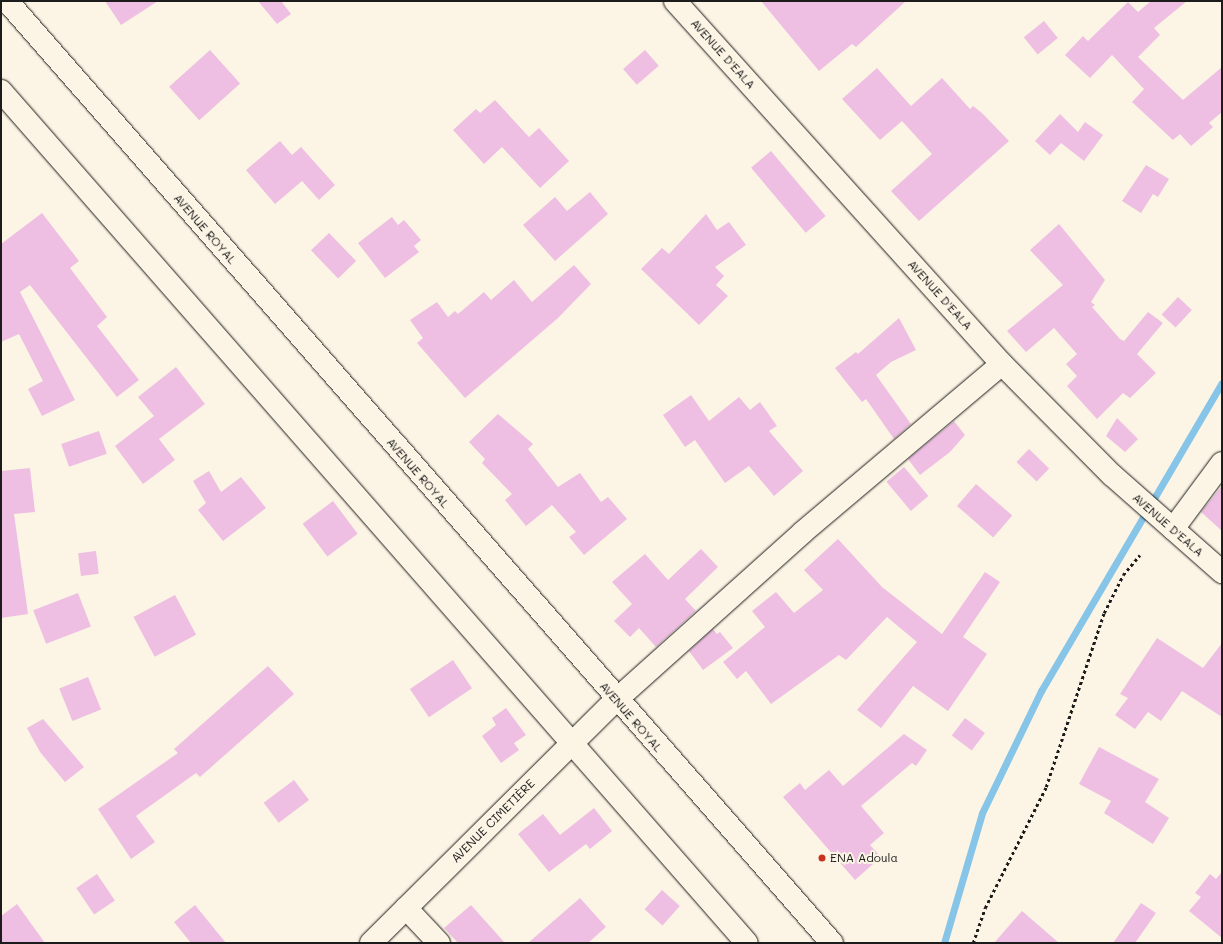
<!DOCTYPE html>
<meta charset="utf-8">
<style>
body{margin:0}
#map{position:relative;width:1223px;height:944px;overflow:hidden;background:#fcf5e5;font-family:Mali,sans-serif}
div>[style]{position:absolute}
.stream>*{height:7px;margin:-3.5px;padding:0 3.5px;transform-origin:3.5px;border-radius:3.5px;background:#87c5e8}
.building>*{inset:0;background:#eebfe2;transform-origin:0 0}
.path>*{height:2.5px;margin-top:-1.25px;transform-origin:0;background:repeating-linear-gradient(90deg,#1c1c1c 0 3px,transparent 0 6px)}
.roads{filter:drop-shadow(0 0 1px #1c1c1c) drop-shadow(0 0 1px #1c1c1c)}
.minor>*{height:22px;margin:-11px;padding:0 11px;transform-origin:11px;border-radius:11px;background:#fcf5e5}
.dots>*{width:11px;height:11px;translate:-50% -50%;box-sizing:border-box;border:2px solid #fcf5e5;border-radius:50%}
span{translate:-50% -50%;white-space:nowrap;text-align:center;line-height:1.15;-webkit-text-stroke:4px #fcf5e5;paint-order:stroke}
.street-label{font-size:12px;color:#1c1c1c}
.poi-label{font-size:12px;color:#1c1c1c}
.left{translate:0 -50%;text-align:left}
.frame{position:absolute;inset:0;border:2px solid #1c1c1c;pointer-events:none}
</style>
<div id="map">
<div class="stream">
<div style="left:944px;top:943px;width:135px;rotate:-73.7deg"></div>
<div style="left:982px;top:813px;width:136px;rotate:-64.2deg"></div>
<div style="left:1041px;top:691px;width:357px;rotate:-59.6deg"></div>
</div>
<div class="building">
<div style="clip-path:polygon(105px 1px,158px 1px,121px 25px)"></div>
<div style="clip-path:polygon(258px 1px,281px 1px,291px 14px,277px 24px)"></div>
<div style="clip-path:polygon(761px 1px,906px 1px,856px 47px,852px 44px,819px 71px)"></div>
<div style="clip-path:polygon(1151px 1px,1187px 1px,1154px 28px,1160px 35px,1138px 57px,1183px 100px,1222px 67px,1222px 112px,1209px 123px,1213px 127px,1191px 146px,1180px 134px,1173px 140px,1132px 102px,1144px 89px,1112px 55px,1090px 78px,1065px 55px,1083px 36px,1088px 41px,1128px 2px,1138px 12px)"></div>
<div style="left:1044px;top:21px;width:22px;height:26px;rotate:51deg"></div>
<div style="left:210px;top:50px;width:45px;height:55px;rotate:48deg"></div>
<div style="left:645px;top:50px;width:21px;height:29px;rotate:49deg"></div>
<div style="clip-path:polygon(877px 68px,911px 106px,942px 78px,970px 109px,973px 106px,982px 113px,1009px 141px,919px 221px,891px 191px,932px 154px,902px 121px,880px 140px,842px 99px)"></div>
<div style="clip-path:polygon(495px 100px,529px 137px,539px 128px,569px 161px,540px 188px,502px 147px,484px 164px,453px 130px,476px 109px,480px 113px)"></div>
<div style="clip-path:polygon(1060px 114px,1078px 132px,1085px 122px,1103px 135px,1084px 161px,1061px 143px,1050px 155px,1035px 141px)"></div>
<div style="clip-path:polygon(280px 141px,292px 155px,301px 147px,335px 185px,319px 200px,302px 181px,275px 204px,246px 170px)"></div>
<div style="left:771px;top:151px;width:85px;height:26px;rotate:50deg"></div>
<div style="clip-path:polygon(1146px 165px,1169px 179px,1158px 197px,1153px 194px,1141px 213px,1122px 201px)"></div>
<div style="clip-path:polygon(590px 192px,608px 214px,555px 261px,523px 225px,555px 197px,567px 211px)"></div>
<div style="clip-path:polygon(42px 213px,79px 261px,70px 268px,107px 317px,97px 326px,139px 380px,117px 397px,30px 285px,20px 292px,75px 400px,42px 416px,28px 389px,43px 381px,19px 334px,1px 342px,1px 244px)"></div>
<div style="clip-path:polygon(706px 214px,717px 230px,729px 222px,746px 245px,715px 267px,724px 276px,716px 285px,728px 296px,699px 325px,641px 269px,662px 248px,669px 254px)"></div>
<div style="clip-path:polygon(392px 217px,398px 225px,404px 220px,421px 240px,414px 246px,419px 252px,385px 278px,358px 243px)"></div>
<div style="clip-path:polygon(1059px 224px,1105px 280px,1091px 302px,1095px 305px,1092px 307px,1120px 339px,1124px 341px,1148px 312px,1163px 323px,1137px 354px,1156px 373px,1130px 398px,1123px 393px,1097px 419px,1067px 386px,1077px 376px,1066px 364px,1077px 354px,1054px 328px,1026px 352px,1007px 331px,1063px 285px,1030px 250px)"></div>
<div style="left:329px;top:233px;width:39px;height:25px;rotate:46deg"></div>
<div style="clip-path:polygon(574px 265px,591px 284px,558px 318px,465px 398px,417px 343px,423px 338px,410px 320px,437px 302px,448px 317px,455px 311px,458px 314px,484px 292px,491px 300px,514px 280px,532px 302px)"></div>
<div style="left:1178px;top:297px;width:19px;height:24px;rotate:43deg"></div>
<div style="clip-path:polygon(899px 318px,916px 350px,891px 362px,876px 375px,911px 424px,894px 439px,866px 399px,862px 402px,835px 368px,856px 352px,858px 354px)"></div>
<div style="clip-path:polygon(176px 367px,205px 404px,159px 439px,175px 460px,143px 484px,115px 446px,154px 416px,138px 397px)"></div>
<div style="clip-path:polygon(691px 395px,709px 421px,739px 397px,750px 410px,760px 402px,777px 426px,769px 431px,803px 471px,774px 496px,749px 466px,725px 483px,695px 440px,685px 447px,663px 415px)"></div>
<div style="clip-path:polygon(498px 414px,533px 444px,528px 449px,558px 487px,580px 473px,601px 502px,608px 497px,627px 519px,584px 555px,569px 537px,576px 532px,552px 505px,526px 526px,505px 500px,512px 494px,482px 463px,485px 459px,469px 442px)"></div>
<div style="clip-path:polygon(1117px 418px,1138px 439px,1125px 452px,1106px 436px)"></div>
<div style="clip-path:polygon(954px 421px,965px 435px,950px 452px,920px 475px,908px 459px)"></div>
<div style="left:99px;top:431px;width:24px;height:40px;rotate:71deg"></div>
<div style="left:1029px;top:449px;width:28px;height:18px;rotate:44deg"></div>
<div style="left:904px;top:467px;width:38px;height:23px;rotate:50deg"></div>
<div style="clip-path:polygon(30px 468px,35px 512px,14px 514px,28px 614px,1px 618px,1px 471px)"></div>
<div style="clip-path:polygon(209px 471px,221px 492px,241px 477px,266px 508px,223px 541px,198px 510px,206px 503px,193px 481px)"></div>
<div style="left:976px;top:484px;width:48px;height:29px;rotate:41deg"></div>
<div style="clip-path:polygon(1222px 486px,1222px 531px,1201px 512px)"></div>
<div style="left:333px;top:501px;width:41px;height:38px;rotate:53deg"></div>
<div style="clip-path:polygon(838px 539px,882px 587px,942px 634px,985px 572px,1000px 582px,963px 637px,987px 654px,948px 711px,913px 686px,881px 728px,857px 710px,917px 642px,887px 617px,846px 660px,839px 655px,771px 704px,746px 671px,737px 679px,723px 662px,765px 627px,752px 611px,776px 592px,794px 613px,823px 590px,804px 570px)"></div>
<div style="clip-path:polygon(701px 549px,718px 567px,685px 599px,696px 611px,656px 647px,639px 628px,630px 637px,614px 621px,632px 604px,612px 582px,645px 554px,668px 580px)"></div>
<div style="left:96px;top:551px;width:23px;height:18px;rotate:83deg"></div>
<div style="left:78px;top:593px;width:36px;height:48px;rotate:69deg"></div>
<div style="left:175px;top:595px;width:45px;height:47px;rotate:62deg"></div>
<div style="clip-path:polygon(713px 629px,717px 634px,720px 632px,733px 648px,703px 670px,689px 651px)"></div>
<div style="clip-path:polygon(1157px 638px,1203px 668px,1222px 643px,1222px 717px,1182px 691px,1161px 721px,1148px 712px,1135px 729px,1115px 715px,1128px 698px,1120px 694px)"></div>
<div style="left:453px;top:660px;width:34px;height:52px;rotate:56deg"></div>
<div style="clip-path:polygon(268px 666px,294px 694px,200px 777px,196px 773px,136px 816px,155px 842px,131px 859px,98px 809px,178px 753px,174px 749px)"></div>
<div style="left:88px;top:677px;width:35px;height:31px;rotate:68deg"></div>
<div style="clip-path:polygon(506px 708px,526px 735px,514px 743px,519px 750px,501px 763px,482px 736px,496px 725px,492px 718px)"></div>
<div style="left:965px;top:718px;width:25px;height:22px;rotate:37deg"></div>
<div style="clip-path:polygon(43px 719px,84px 767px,65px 782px,40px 752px,27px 728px)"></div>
<div style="clip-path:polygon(904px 734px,927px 750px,916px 766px,912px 763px,861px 806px,884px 833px,870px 845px,881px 857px,855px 880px,783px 797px,800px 783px,805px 790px,829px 770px,843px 786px)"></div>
<div style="clip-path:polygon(1099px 747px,1159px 779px,1145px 802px,1169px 818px,1153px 844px,1104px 813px,1111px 801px,1079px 784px)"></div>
<div style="left:294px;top:780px;width:25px;height:38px;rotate:53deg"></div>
<div style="clip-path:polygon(594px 808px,612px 831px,590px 849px,586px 844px,549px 872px,518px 834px,543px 814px,560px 835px)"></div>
<div style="clip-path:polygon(1222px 872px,1222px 938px,1189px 911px,1201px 897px,1195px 893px,1210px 874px,1216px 879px)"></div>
<div style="left:97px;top:874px;width:32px;height:25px;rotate:56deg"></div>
<div style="left:662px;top:890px;width:24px;height:26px;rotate:42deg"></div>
<div style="clip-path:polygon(580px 898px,606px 927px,588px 943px,528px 943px)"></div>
<div style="clip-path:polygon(1141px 903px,1156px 913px,1135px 943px,1113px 943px)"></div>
<div style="clip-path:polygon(17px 904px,45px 943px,1px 943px,1px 916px)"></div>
<div style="clip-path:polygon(195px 905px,226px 943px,191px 943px,174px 922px)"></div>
<div style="clip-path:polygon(471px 905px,505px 943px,458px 943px,444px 928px)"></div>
<div style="clip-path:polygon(1022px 911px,1059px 943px,994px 943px)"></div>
</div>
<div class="path">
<div style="left:973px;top:943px;width:37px;rotate:-71deg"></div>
<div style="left:985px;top:908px;width:136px;rotate:-63.2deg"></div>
<div style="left:1046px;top:787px;width:183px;rotate:-71.6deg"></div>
<div style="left:1104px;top:613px;width:42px;rotate:-63.4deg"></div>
<div style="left:1123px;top:575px;width:26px;rotate:-50deg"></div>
</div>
<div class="roads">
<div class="minor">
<div style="left:7px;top:1px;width:1252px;rotate:48.79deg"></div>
<div style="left:675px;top:1px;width:489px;rotate:48deg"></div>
<div style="left:1002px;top:364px;width:156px;rotate:45.3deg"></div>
<div style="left:1112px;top:475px;width:147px;rotate:41.4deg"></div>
<div style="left:1px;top:91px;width:1132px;rotate:48.8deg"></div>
<div style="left:1173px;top:529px;width:82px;rotate:-53.4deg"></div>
<div style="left:406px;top:908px;width:48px;rotate:46.7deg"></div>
<div style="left:371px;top:943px;width:345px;rotate:-44.8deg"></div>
<div style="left:616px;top:700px;width:251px;rotate:-41.9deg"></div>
<div style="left:803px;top:532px;width:260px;rotate:-40.2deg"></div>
</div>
</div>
<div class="dots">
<div style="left:822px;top:858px;background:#c8321e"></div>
</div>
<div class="street-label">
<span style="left:723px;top:54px;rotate:48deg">AVENUE D'EALA</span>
<span style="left:205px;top:229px;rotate:49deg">AVENUE ROYAL</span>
<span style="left:940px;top:295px;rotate:48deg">AVENUE D'EALA</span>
<span style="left:418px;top:473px;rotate:49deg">AVENUE ROYAL</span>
<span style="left:1168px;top:525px;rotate:41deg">AVENUE D'EALA</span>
<span style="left:631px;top:717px;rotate:49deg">AVENUE ROYAL</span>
<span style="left:493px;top:821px;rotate:-45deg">AVENUE CIMETIÈRE</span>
</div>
<div class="poi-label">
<span class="left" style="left:830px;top:858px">ENA Adoula</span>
</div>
<div class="frame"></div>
</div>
